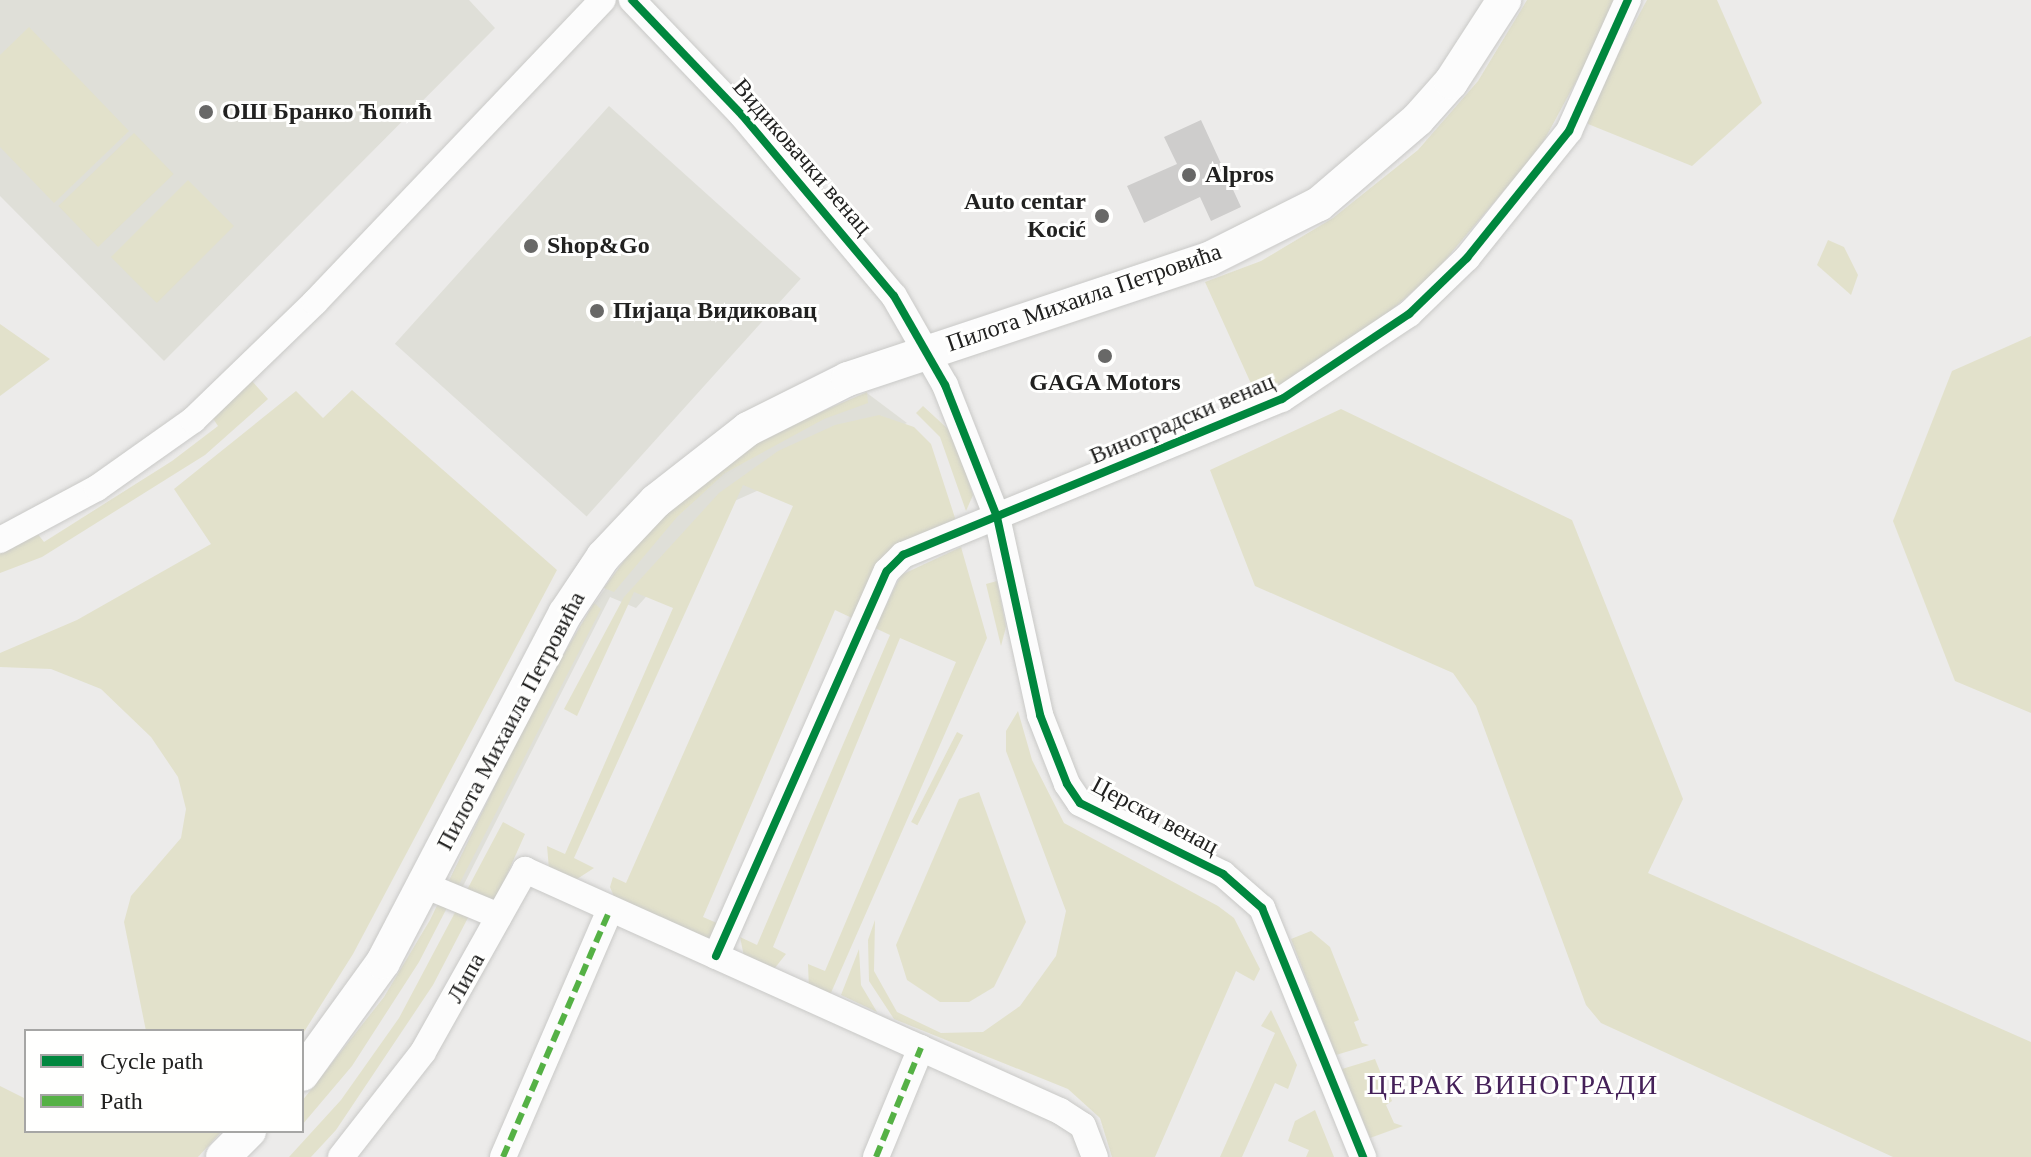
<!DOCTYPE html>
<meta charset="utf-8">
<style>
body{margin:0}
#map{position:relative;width:2031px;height:1157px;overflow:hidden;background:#ecebea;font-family:Georgia,serif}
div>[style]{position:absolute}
.built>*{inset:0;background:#dfdfd8;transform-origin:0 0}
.green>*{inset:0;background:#e2e1cb;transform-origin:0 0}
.building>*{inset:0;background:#cecdcc}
.roads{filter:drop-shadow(0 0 2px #c9c9c7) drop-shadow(0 0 2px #c9c9c7)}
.minor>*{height:26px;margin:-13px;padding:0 13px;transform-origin:13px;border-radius:13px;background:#fcfcfc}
.major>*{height:34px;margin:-17px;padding:0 17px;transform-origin:17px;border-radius:17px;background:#fcfcfc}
.quiet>*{height:6px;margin-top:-3px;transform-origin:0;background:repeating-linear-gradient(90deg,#55b145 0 12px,transparent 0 18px)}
.cycleway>*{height:8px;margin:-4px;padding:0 4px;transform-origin:4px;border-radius:4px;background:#00873e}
.dots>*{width:22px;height:22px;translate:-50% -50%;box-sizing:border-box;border:4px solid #fffffe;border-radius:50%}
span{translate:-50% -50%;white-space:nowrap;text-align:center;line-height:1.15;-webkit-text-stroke:6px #fffffe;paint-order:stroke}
.poi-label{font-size:24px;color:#212120;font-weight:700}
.left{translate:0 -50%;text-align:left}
.right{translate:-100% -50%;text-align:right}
.street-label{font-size:24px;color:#212120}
.quarter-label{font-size:28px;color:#452159;letter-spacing:2px}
.legend{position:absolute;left:24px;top:1029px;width:280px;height:104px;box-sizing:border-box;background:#fffffe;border:2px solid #a6a6a5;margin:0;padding:10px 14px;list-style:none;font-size:24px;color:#212120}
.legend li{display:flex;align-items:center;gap:16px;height:40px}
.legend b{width:40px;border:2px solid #a6a6a5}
</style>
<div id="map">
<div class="built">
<div style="clip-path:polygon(0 0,469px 0,495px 28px,164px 361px,0 196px)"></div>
<div style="left:609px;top:106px;width:258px;height:320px;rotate:42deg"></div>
<div style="clip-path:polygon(867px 393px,907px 423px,730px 503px,636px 608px,610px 597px,458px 896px,444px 891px,532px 709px,594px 604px,650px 528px,782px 429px)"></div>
</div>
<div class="green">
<div style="clip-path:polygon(1527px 0,1620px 0,1540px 148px,1435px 272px,1373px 326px,1258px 399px,1205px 282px,1261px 261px,1333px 218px,1418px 150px,1478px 81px)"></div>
<div style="clip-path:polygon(1647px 0,1717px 0,1762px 103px,1692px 166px,1588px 124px,1589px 107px)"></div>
<div style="clip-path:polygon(29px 27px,129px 131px,54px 203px,0 147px,0 55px)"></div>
<div style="left:134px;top:133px;width:57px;height:105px;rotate:46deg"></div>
<div style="left:188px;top:180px;width:65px;height:109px;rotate:45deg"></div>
<div style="clip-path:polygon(1828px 240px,1844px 247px,1858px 275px,1851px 295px,1817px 265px)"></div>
<div style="clip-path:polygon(0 324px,50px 359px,0 396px)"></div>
<div style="clip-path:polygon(2031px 336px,2031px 713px,1955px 681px,1893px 521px,1952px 371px)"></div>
<div style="clip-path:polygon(252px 381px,268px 399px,205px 455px,42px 557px,0 573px,0 549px,37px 533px,44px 542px,172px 461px,218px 426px,212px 417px)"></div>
<div style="clip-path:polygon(352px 390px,557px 570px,353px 954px,302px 1035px,146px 1031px,124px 922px,131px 896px,181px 838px,186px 809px,178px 777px,151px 737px,101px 689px,51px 669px,0 667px,0 653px,77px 620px,211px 544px,174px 489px,296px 391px,323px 418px)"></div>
<div style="clip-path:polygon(867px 392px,868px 403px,824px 419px,725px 473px,677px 517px,614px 592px,604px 588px,646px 531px,757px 440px)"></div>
<div style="clip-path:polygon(923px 406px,948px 429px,960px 455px,973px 495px,966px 511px,940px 437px,916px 413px)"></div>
<div style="clip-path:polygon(1341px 409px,1572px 520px,1683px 799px,1648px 873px,2031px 1042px,2031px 1157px,1893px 1157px,1601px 1023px,1586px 1005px,1476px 706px,1453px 673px,1255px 586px,1210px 470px)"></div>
<div style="clip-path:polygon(879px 415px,914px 427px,931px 444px,956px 521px,852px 618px,835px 610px,703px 917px,719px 924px,712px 937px,703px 939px,615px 899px,610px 887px,613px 877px,626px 883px,793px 506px,743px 485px,574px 858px,594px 868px,574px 881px,549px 869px,547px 846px,565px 854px,673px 608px,634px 592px,577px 716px,564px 709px,624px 597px,719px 493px,778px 451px,835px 425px)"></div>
<div style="clip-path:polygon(961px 547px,987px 638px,830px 995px,809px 990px,808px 964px,825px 971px,956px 662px,900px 638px,773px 947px,786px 954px,774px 969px,745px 961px,740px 937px,757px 945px,890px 635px,875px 628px,901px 575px)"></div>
<div style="clip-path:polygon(997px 581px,1006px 627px,1001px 646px,986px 584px)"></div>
<div style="clip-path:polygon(594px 603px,601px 609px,419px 962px,352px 1066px,302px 1125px,302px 1101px,384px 997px,430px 920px,540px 694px)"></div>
<div style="clip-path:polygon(1018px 711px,1032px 760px,1064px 823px,1218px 906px,1234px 918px,1260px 969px,1254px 981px,1236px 971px,1155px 1157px,1112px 1157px,1100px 1118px,1068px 1089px,894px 1019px,869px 981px,868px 940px,875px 920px,874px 971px,897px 1012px,941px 1033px,983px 1032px,1020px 1006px,1056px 956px,1066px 911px,1006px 751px,1006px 731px)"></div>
<div style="left:957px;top:732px;width:7px;height:101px;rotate:27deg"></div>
<div style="clip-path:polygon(979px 792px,1026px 922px,994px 987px,969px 1002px,940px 1002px,907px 980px,896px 945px,959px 799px)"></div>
<div style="clip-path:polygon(503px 822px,525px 834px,488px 917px,472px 910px,433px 985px,336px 1130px,311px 1157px,289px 1157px,341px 1100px,399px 1018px)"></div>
<div style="clip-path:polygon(1311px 931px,1330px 947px,1359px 1020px,1354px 1022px,1362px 1043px,1369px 1045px,1336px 1055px,1291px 939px)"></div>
<div style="clip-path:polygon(859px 949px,861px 985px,877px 1012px,841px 995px)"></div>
<div style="clip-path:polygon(1271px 1010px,1297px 1065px,1288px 1089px,1275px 1083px,1242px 1157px,1220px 1157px,1275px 1033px,1261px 1026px)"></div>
<div style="clip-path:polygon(1375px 1059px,1392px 1101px,1386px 1105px,1394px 1123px,1403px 1126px,1370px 1138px,1342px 1069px)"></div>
<div style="clip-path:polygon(0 1086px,26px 1099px,26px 1131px,222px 1131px,198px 1157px,0 1157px)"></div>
<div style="clip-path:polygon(1315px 1110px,1334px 1157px,1306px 1157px,1309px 1150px,1288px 1141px,1295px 1121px)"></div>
</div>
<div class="building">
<div style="clip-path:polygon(1201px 120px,1241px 207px,1211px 221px,1200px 197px,1144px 223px,1127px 186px,1177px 164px,1164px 137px)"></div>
</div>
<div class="roads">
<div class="minor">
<div style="left:632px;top:0;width:159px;rotate:46.3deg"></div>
<div style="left:742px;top:115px;width:236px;rotate:50deg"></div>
<div style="left:894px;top:296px;width:103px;rotate:60.2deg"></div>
<div style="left:945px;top:385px;width:142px;rotate:68.5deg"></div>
<div style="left:997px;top:517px;width:203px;rotate:77.7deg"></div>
<div style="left:1040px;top:715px;width:74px;rotate:68.6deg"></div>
<div style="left:1067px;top:784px;width:23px;rotate:56deg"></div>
<div style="left:1080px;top:803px;width:160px;rotate:26.4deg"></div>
<div style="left:1223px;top:874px;width:52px;rotate:41.1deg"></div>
<div style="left:1262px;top:908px;width:269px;rotate:67.9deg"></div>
<div style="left:0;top:540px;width:110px;rotate:-28.2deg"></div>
<div style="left:97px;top:488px;width:118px;rotate:-35.3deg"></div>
<div style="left:193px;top:420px;width:170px;rotate:-44deg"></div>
<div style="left:315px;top:302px;width:417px;rotate:-46.4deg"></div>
<div style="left:424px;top:885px;width:81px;rotate:22.5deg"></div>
<div style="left:716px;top:956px;width:421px;rotate:-66.1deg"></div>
<div style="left:887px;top:571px;width:23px;rotate:-45deg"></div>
<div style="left:903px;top:555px;width:410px;rotate:-22.4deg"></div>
<div style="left:1282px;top:399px;width:153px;rotate:-33.8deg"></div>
<div style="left:1409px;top:314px;width:81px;rotate:-44deg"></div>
<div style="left:1467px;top:258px;width:163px;rotate:-51.2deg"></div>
<div style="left:1569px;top:131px;width:144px;rotate:-65.8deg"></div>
<div style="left:341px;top:1157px;width:133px;rotate:-52deg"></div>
<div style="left:423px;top:1052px;width:209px;rotate:-60.7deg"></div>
<div style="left:525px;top:870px;width:587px;rotate:24.25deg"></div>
<div style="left:1060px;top:1111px;width:27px;rotate:33deg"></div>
<div style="left:1083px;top:1126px;width:33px;rotate:69deg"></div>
<div style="left:503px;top:1157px;width:269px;rotate:-66.6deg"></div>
<div style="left:876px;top:1157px;width:118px;rotate:-67.6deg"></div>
</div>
<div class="major">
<div style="left:302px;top:1074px;width:138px;rotate:-54.1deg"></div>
<div style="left:383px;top:962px;width:393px;rotate:-62.4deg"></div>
<div style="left:565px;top:614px;width:69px;rotate:-56.3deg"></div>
<div style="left:603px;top:557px;width:77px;rotate:-46.6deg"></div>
<div style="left:656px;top:501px;width:117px;rotate:-38deg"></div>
<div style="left:748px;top:429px;width:112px;rotate:-26.6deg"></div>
<div style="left:848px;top:379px;width:380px;rotate:-18.4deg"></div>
<div style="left:1209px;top:259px;width:123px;rotate:-26.6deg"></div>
<div style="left:1319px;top:204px;width:130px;rotate:-40.6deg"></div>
<div style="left:1418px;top:119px;width:50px;rotate:-48.3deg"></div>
<div style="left:1451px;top:82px;width:98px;rotate:-57.1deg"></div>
<div style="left:223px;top:1157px;width:37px;rotate:-45deg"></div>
</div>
</div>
<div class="quiet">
<div style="left:503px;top:1157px;width:269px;rotate:-66.6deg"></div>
<div style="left:876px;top:1157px;width:118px;rotate:-67.6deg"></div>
</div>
<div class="cycleway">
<div style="left:632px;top:0;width:159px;rotate:46.3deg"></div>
<div style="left:742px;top:115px;width:236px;rotate:50deg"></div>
<div style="left:894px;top:296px;width:103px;rotate:60.2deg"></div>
<div style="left:945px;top:385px;width:142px;rotate:68.5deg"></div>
<div style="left:997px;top:517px;width:203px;rotate:77.7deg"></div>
<div style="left:1040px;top:715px;width:74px;rotate:68.6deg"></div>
<div style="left:1067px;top:784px;width:23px;rotate:56deg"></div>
<div style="left:1080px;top:803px;width:160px;rotate:26.4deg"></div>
<div style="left:1223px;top:874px;width:52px;rotate:41.1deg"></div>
<div style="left:1262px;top:908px;width:269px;rotate:67.9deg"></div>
<div style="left:716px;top:956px;width:421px;rotate:-66.1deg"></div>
<div style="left:887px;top:571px;width:23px;rotate:-45deg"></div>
<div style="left:903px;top:555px;width:410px;rotate:-22.4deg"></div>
<div style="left:1282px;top:399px;width:153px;rotate:-33.8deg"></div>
<div style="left:1409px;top:314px;width:81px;rotate:-44deg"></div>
<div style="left:1467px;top:258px;width:163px;rotate:-51.2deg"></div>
<div style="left:1569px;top:131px;width:144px;rotate:-65.8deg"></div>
</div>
<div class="dots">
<div style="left:206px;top:112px;background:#686867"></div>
<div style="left:1189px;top:175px;background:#686867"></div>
<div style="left:1102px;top:216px;background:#686867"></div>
<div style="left:531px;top:246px;background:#686867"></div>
<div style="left:597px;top:311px;background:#686867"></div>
<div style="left:1105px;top:356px;background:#686867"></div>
</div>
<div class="poi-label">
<span class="left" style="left:222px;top:112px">ОШ Бранко Ћопић</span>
<span class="left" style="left:1205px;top:175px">Alpros</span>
<span class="right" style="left:1086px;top:216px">Auto centar<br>Kocić</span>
<span class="left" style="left:547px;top:246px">Shop&amp;Go</span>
<span class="left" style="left:613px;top:311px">Пијаца Видиковац</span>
<span style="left:1105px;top:383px">GAGA Motors</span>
</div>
<div class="street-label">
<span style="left:802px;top:157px;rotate:49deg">Видиковачки венац</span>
<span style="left:1084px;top:298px;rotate:-19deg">Пилота Михаила Петровића</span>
<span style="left:1182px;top:419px;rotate:-23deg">Виноградски венац</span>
<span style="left:511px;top:721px;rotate:-62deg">Пилота Михаила Петровића</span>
<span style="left:1155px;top:816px;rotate:28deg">Церски венац</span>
<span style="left:466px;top:978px;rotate:-61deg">Липа</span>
</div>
<div class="quarter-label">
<span style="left:1513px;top:1085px">ЦЕРАК ВИНОГРАДИ</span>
</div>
<ul class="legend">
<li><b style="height:10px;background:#00873e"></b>Cycle path</li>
<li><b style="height:10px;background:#55b145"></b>Path</li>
</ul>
</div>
